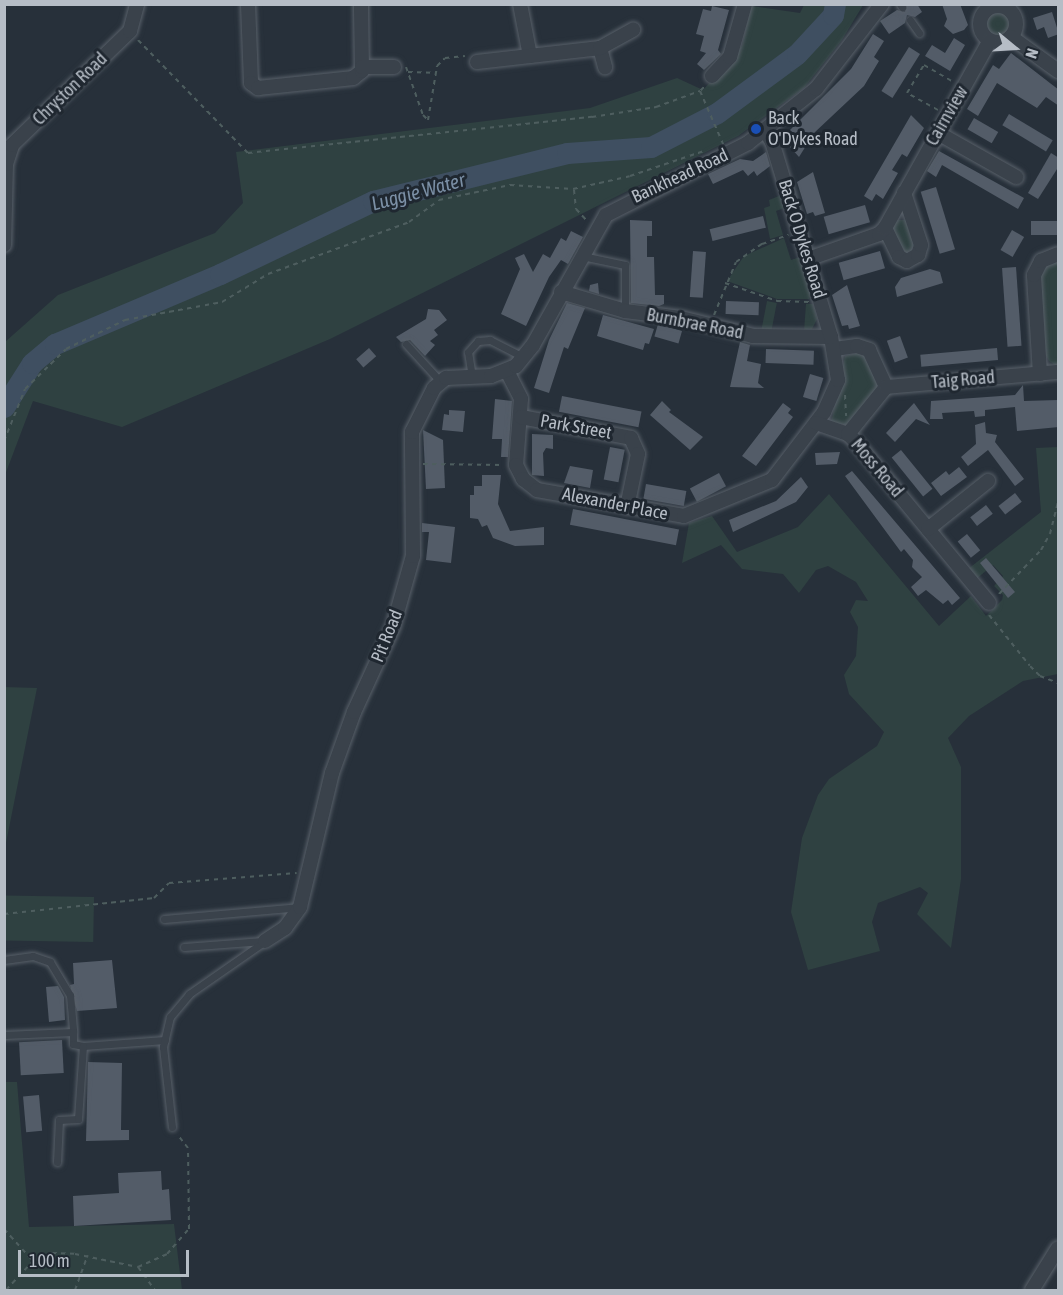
<!DOCTYPE html>
<style>
body{margin:0}
#map{position:relative;width:1063px;height:1295px;overflow:hidden;background:#27303a;font-family:"Asap Condensed",sans-serif}
div>[style]{position:absolute}
.green>*{inset:0;background:#2f4141;transform-origin:0 0}
.round{border-radius:50%}
.river>*{height:21px;margin:-10.5px;padding:0 10.5px;transform-origin:10.5px;border-radius:10.5px;background:#3f4f61}
.building>*{inset:0;background:#535c68;transform-origin:0 0}
.path>*{height:2px;margin-top:-1px;transform-origin:0;background:repeating-linear-gradient(90deg,#4e5e5f 0 4.5px,transparent 0 9px)}
.roads{filter:drop-shadow(0 0 2px #586069) drop-shadow(0 0 2px #586069)}
.service>*{height:7px;margin:-3.5px;padding:0 3.5px;transform-origin:3.5px;border-radius:3.5px;background:#3a424b}
.minor>*{height:14px;margin:-7px;padding:0 7px;transform-origin:7px;border-radius:7px;background:#3a424b}
.minor>.ring{margin:-7px;padding:0;box-sizing:content-box;background:none;border:14px solid #3a424b;border-radius:50%}
.dots>*{width:16px;height:16px;translate:-50% -50%;box-sizing:border-box;border:3px solid #1f2730;border-radius:50%}
span{translate:-50% -50%;white-space:nowrap;text-align:center;line-height:1.15;-webkit-text-stroke:6px #1f2730;paint-order:stroke}
.street-label{font-size:18px;color:#b6bdc6}
.poi-label{font-size:18px;color:#b6bdc6}
.left{translate:0 -50%;text-align:left}
.water-label{font-size:20px;color:#7b8fa5;font-style:italic}
.frame{position:absolute;inset:0;border:6px solid #b6bdc6;pointer-events:none}
.north{position:absolute;left:985px;top:18px;width:60px;height:60px;-webkit-text-stroke:4px #1f2730;paint-order:stroke;rotate:108deg;font-size:16px;font-weight:700;line-height:24px;text-align:center;color:#b6bdc6}
.north::after{content:'';display:block;margin:auto;width:21px;height:27px;background:#b6bdc6;clip-path:polygon(50% 0,100% 100%,50% 72%,0 100%)}
.scale{position:absolute;left:18px;top:1250px;width:171px;height:27px;box-sizing:border-box;border:3px solid #b6bdc6;border-top:0;padding-left:8px;font-size:18px;line-height:21px;white-space:nowrap;color:#b6bdc6;-webkit-text-stroke:4px #1f2730;paint-order:stroke}
</style>
<div id="map">
<div class="green">
<div style="clip-path:polygon(804px 5px,863px 5px,842px 40px,804px 88px,738px 136px,330px 339px,122px 427px,33px 401px,5px 475px,5px 342px,58px 295px,215px 233px,243px 203px,236px 152px,590px 108px,677px 78px,703px 90px,742px 46px,751px 6px,800px 13px)"></div>
<div class="round" style="left:987px;top:12px;width:24px;height:24px"></div>
<div style="clip-path:polygon(784px 194px,787px 207px,776px 211px,783px 235px,770px 239px,764px 208px,770px 206px,769px 200px)"></div>
<div style="clip-path:polygon(897px 220px,907px 220px,917px 244px,914px 253px,904px 254px,893px 228px)"></div>
<div style="clip-path:polygon(784px 238px,791px 260px,800px 257px,811px 295px,809px 299px,777px 299px,727px 281px,744px 256px)"></div>
<div style="clip-path:polygon(1058px 259px,1058px 367px,1049px 361px,1043px 350px,1038px 282px,1046px 262px)"></div>
<div style="left:767px;top:301px;width:10px;height:28px;rotate:11deg"></div>
<div style="clip-path:polygon(806px 304px,813px 304px,817px 319px,811px 331px,804px 331px)"></div>
<div style="clip-path:polygon(863px 352px,879px 386px,847px 425px,831px 423px,845px 356px)"></div>
<div style="clip-path:polygon(1058px 447px,1058px 674px,1023px 681px,969px 716px,948px 738px,961px 767px,961px 879px,951px 948px,917px 914px,928px 893px,920px 887px,878px 903px,872px 922px,880px 951px,808px 970px,791px 912px,802px 838px,818px 795px,829px 779px,877px 746px,884px 732px,849px 694px,844px 675px,856px 656px,858px 627px,850px 612px,856px 600px,868px 601px,856px 582px,828px 566px,816px 570px,799px 593px,783px 574px,742px 569px,721px 545px,682px 563px,689px 523px,712px 516px,737px 552px,798px 527px,829px 494px,939px 626px,971px 596px,986px 616px,1002px 600px,1003px 595px,994px 586px,1003px 576px,993px 565px,975px 580px,968px 569px,1041px 512px,1036px 448px)"></div>
<div style="clip-path:polygon(5px 687px,37px 688px,5px 848px,4px 687px)"></div>
<div style="left:94px;top:897px;width:45px;height:89px;rotate:91deg"></div>
<div style="clip-path:polygon(5px 1082px,17px 1082px,29px 1227px,174px 1224px,182px 1290px,5px 1290px)"></div>
</div>
<div class="river">
<div style="left:4px;top:407px;width:52px;rotate:-57.5deg"></div>
<div style="left:32px;top:363px;width:30px;rotate:-40deg"></div>
<div style="left:55px;top:344px;width:179px;rotate:-23deg"></div>
<div style="left:220px;top:274px;width:170px;rotate:-25.5deg"></div>
<div style="left:373px;top:201px;width:200px;rotate:-13.9deg"></div>
<div style="left:567px;top:153px;width:84px;rotate:-4.1deg"></div>
<div style="left:651px;top:147px;width:74px;rotate:-27.3deg"></div>
<div style="left:717px;top:113px;width:99px;rotate:-36.4deg"></div>
<div style="left:797px;top:54px;width:53px;rotate:-47.3deg"></div>
<div style="left:833px;top:15px;width:11px;rotate:-80deg"></div>
</div>
<div class="building">
<div style="clip-path:polygon(907px 4px,917px 4px,922px 12px,915px 17px,907px 15px,905px 23px,889px 34px,880px 21px,897px 10px,905px 12px)"></div>
<div style="clip-path:polygon(942px 4px,960px 4px,968px 25px,964px 30px,953px 34px,944px 26px,947px 19px)"></div>
<div style="clip-path:polygon(712px 6px,729px 10px,718px 50px,721px 54px,704px 70px,697px 64px,706px 53px,700px 51px,704px 36px,696px 34px,703px 9px,711px 11px)"></div>
<div style="clip-path:polygon(1052px 12px,1059px 34px,1048px 38px,1044px 27px,1037px 30px,1033px 18px)"></div>
<div style="clip-path:polygon(873px 34px,884px 41px,874px 57px,879px 61px,864px 86px,814px 133px,799px 157px,782px 138px,851px 69px)"></div>
<div style="clip-path:polygon(954px 38px,965px 45px,950px 71px,925px 56px,932px 45px,945px 53px)"></div>
<div style="left:909px;top:47px;width:13px;height:52px;rotate:32deg"></div>
<div style="clip-path:polygon(1011px 53px,1059px 90px,1059px 106px,1046px 97px,1037px 108px,997px 83px,978px 116px,967px 109px,993px 65px,999px 69px)"></div>
<div style="left:1009px;top:114px;width:51px;height:13px;rotate:31deg"></div>
<div style="clip-path:polygon(911px 115px,924px 128px,907px 157px,902px 154px,892px 170px,898px 173px,883px 199px,876px 194px,872px 201px,864px 196px)"></div>
<div style="left:974px;top:118px;width:28px;height:13px;rotate:30deg"></div>
<div style="clip-path:polygon(939px 151px,1024px 198px,1018px 209px,942px 165px,936px 177px,927px 171px)"></div>
<div style="clip-path:polygon(766px 152px,770px 166px,757px 176px,754px 171px,748px 176px,743px 170px,713px 184px,708px 174px,740px 159px,753px 161px)"></div>
<div style="clip-path:polygon(1051px 153px,1059px 158px,1059px 166px,1038px 199px,1028px 193px)"></div>
<div style="clip-path:polygon(813px 172px,825px 213px,815px 216px,813px 212px,807px 214px,797px 182px)"></div>
<div style="left:936px;top:187px;width:65px;height:16px;rotate:73deg"></div>
<div style="left:865px;top:205px;width:18px;height:43px;rotate:74deg"></div>
<div style="left:763px;top:216px;width:12px;height:55px;rotate:76deg"></div>
<div style="clip-path:polygon(630px 220px,652px 221px,652px 236px,647px 236px,647px 257px,654px 257px,655px 295px,664px 295px,664px 304px,659px 306px,631px 303px)"></div>
<div style="left:1059px;top:221px;width:14px;height:28px;rotate:90deg"></div>
<div style="left:1012px;top:230px;width:14px;height:23px;rotate:30deg"></div>
<div style="clip-path:polygon(571px 231px,583px 237px,568px 264px,561px 260px,549px 277px,526px 326px,501px 314px,520px 269px,515px 258px,524px 254px,533px 272px,543px 254px,550px 258px,561px 238px,566px 241px)"></div>
<div style="left:693px;top:251px;width:13px;height:46px;rotate:4deg"></div>
<div style="left:880px;top:251px;width:18px;height:43px;rotate:74deg"></div>
<div style="left:1016px;top:267px;width:79px;height:14px;rotate:86deg"></div>
<div style="clip-path:polygon(930px 269px,940px 272px,943px 283px,897px 297px,895px 287px,901px 278px)"></div>
<div style="clip-path:polygon(598px 283px,599px 294px,589px 291px,590px 285px)"></div>
<div style="clip-path:polygon(847px 285px,860px 326px,849px 329px,848px 325px,842px 326px,832px 295px)"></div>
<div style="left:726px;top:301px;width:33px;height:13px;rotate:2deg"></div>
<div style="clip-path:polygon(567px 303px,585px 308px,568px 349px,564px 347px,549px 393px,534px 388px,549px 340px)"></div>
<div style="clip-path:polygon(428px 309px,439px 310px,447px 320px,434px 330px,438px 335px,430px 341px,435px 345px,425px 356px,410px 340px,401px 342px,396px 337px,426px 319px)"></div>
<div style="clip-path:polygon(603px 315px,654px 329px,649px 344px,645px 343px,643px 350px,597px 336px)"></div>
<div style="left:658px;top:324px;width:25px;height:13px;rotate:16deg"></div>
<div style="left:900px;top:336px;width:23px;height:14px;rotate:70deg"></div>
<div style="clip-path:polygon(740px 342px,750px 345px,747px 361px,761px 364px,758px 383px,764px 388px,730px 387px)"></div>
<div style="left:369px;top:348px;width:11px;height:17px;rotate:49deg"></div>
<div style="left:997px;top:348px;width:12px;height:77px;rotate:85deg"></div>
<div style="left:766px;top:349px;width:48px;height:14px;rotate:2deg"></div>
<div style="left:810px;top:374px;width:14px;height:24px;rotate:17deg"></div>
<div style="clip-path:polygon(1023px 385px,1024px 401px,1058px 400px,1059px 427px,1017px 431px,1015px 407px,985px 410px,985px 416px,975px 417px,974px 411px,942px 413px,943px 419px,930px 419px,931px 401px,1015px 395px)"></div>
<div style="left:562px;top:396px;width:81px;height:16px;rotate:11deg"></div>
<div style="clip-path:polygon(495px 399px,512px 401px,508px 457px,501px 457px,502px 439px,492px 439px)"></div>
<div style="clip-path:polygon(662px 401px,671px 410px,669px 412px,703px 437px,690px 450px,650px 415px)"></div>
<div style="clip-path:polygon(783px 403px,791px 409px,788px 413px,793px 417px,756px 466px,742px 456px)"></div>
<div style="clip-path:polygon(914px 403px,930px 425px,916px 419px,895px 442px,886px 433px)"></div>
<div style="clip-path:polygon(449px 410px,465px 411px,463px 432px,442px 430px,444px 414px,449px 415px)"></div>
<div style="clip-path:polygon(985px 422px,986px 433px,997px 435px,995px 442px,1024px 479px,1015px 486px,988px 450px,968px 466px,961px 457px,976px 444px,975px 425px)"></div>
<div style="clip-path:polygon(423px 430px,443px 440px,445px 488px,426px 489px)"></div>
<div style="clip-path:polygon(532px 434px,553px 435px,553px 449px,546px 448px,543px 453px,544px 476px,532px 475px)"></div>
<div style="left:610px;top:447px;width:15px;height:33px;rotate:11deg"></div>
<div style="left:901px;top:450px;width:50px;height:12px;rotate:51deg"></div>
<div style="clip-path:polygon(840px 452px,837px 464px,816px 465px,815px 453px)"></div>
<div style="clip-path:polygon(570px 466px,593px 470px,590px 488px,564px 483px)"></div>
<div style="clip-path:polygon(959px 467px,967px 477px,941px 496px,931px 483px,946px 471px,949px 475px)"></div>
<div style="clip-path:polygon(852px 471px,960px 598px,952px 605px,948px 600px,943px 604px,926px 590px,918px 596px,911px 587px,922px 577px,912px 567px,913px 560px,904px 549px,901px 552px,845px 476px)"></div>
<div style="left:719px;top:473px;width:15px;height:33px;rotate:62deg"></div>
<div style="clip-path:polygon(482px 475px,501px 475px,498px 504px,510px 531px,544px 527px,544px 545px,515px 546px,493px 538px,487px 525px,482px 527px,478px 519px,470px 518px,470px 495px,474px 495px,474px 486px,482px 486px)"></div>
<div style="clip-path:polygon(801px 477px,808px 487px,796px 502px,733px 532px,729px 520px,776px 501px)"></div>
<div style="left:646px;top:484px;width:41px;height:15px;rotate:10deg"></div>
<div style="left:1015px;top:493px;width:11px;height:21px;rotate:52deg"></div>
<div style="left:986px;top:505px;width:11px;height:20px;rotate:52deg"></div>
<div style="left:573px;top:509px;width:108px;height:16px;rotate:11deg"></div>
<div style="clip-path:polygon(422px 523px,455px 527px,451px 563px,426px 560px,429px 532px,422px 532px)"></div>
<div style="left:967px;top:534px;width:21px;height:12px;rotate:51deg"></div>
<div style="clip-path:polygon(986px 558px,1015px 592px,1008px 598px,980px 563px)"></div>
<div style="clip-path:polygon(112px 960px,117px 1008px,77px 1011px,70px 985px,74px 984px,73px 963px)"></div>
<div style="clip-path:polygon(58px 986px,64px 997px,65px 1020px,49px 1022px,46px 987px)"></div>
<div style="left:62px;top:1040px;width:33px;height:43px;rotate:87deg"></div>
<div style="clip-path:polygon(88px 1062px,122px 1063px,121px 1130px,129px 1130px,129px 1140px,86px 1141px)"></div>
<div style="left:39px;top:1095px;width:36px;height:16px;rotate:85deg"></div>
<div style="clip-path:polygon(161px 1171px,162px 1190px,169px 1189px,171px 1220px,74px 1226px,73px 1196px,119px 1193px,118px 1173px)"></div>
</div>
<div class="path">
<div style="left:138px;top:40px;width:158px;rotate:45.8deg"></div>
<div style="left:248px;top:153px;width:346px;rotate:-6deg"></div>
<div style="left:592px;top:117px;width:65px;rotate:-8.9deg"></div>
<div style="left:656px;top:107px;width:47px;rotate:-20deg"></div>
<div style="left:406px;top:67px;width:51px;rotate:70.5deg"></div>
<div style="left:423px;top:115px;width:7px;rotate:45deg"></div>
<div style="left:428px;top:120px;width:55px;rotate:-80.5deg"></div>
<div style="left:437px;top:66px;width:11px;rotate:-45deg"></div>
<div style="left:445px;top:58px;width:20px;rotate:-6deg"></div>
<div style="left:408px;top:72px;width:25px;rotate:2deg"></div>
<div style="left:704px;top:87px;width:6px;rotate:135deg"></div>
<div style="left:700px;top:91px;width:58px;rotate:66.5deg"></div>
<div style="left:938px;top:110px;width:35px;rotate:-151deg"></div>
<div style="left:907px;top:93px;width:33px;rotate:-59deg"></div>
<div style="left:924px;top:65px;width:34px;rotate:30deg"></div>
<div style="left:574px;top:190px;width:19px;rotate:84deg"></div>
<div style="left:576px;top:209px;width:16px;rotate:47deg"></div>
<div style="left:725px;top:283px;width:55px;rotate:19.1deg"></div>
<div style="left:777px;top:301px;width:32px;rotate:2deg"></div>
<div style="left:714px;top:315px;width:57px;rotate:-67.5deg"></div>
<div style="left:736px;top:262px;width:32px;rotate:-35deg"></div>
<div style="left:762px;top:244px;width:28px;rotate:-19deg"></div>
<div style="left:845px;top:395px;width:21px;rotate:87deg"></div>
<div style="left:4px;top:441px;width:56px;rotate:-68deg"></div>
<div style="left:25px;top:389px;width:57px;rotate:-44.3deg"></div>
<div style="left:66px;top:349px;width:66px;rotate:-26.2deg"></div>
<div style="left:125px;top:320px;width:99px;rotate:-10.5deg"></div>
<div style="left:222px;top:302px;width:54px;rotate:-31.3deg"></div>
<div style="left:268px;top:274px;width:150px;rotate:-20.2deg"></div>
<div style="left:409px;top:222px;width:37px;rotate:-36deg"></div>
<div style="left:439px;top:200px;width:73px;rotate:-11.9deg"></div>
<div style="left:510px;top:185px;width:63px;rotate:3.6deg"></div>
<div style="left:573px;top:189px;width:58px;rotate:-12.8deg"></div>
<div style="left:630px;top:176px;width:78px;rotate:-18.7deg"></div>
<div style="left:423px;top:464px;width:81px;rotate:0.7deg"></div>
<div style="left:999px;top:594px;width:61px;rotate:-46.3deg"></div>
<div style="left:1041px;top:550px;width:18px;rotate:-61deg"></div>
<div style="left:1050px;top:534px;width:34px;rotate:-76deg"></div>
<div style="left:989px;top:615px;width:65px;rotate:51.2deg"></div>
<div style="left:1030px;top:666px;width:14px;rotate:45deg"></div>
<div style="left:1040px;top:676px;width:19px;rotate:21deg"></div>
<div style="left:4px;top:914px;width:151px;rotate:-6.1deg"></div>
<div style="left:154px;top:898px;width:21px;rotate:-45deg"></div>
<div style="left:169px;top:883px;width:128px;rotate:-4.5deg"></div>
<div style="left:4px;top:1229px;width:43px;rotate:47.8deg"></div>
<div style="left:33px;top:1261px;width:21px;rotate:-23deg"></div>
<div style="left:52px;top:1253px;width:23px;rotate:2deg"></div>
<div style="left:75px;top:1254px;width:64px;rotate:11.7deg"></div>
<div style="left:138px;top:1267px;width:32px;rotate:-24deg"></div>
<div style="left:167px;top:1254px;width:33px;rotate:-49deg"></div>
<div style="left:189px;top:1229px;width:81px;rotate:-90.7deg"></div>
<div style="left:188px;top:1148px;width:18px;rotate:-128deg"></div>
<div style="left:138px;top:1267px;width:29px;rotate:54deg"></div>
<div style="left:6px;top:1290px;width:40px;rotate:-47deg"></div>
<div style="left:75px;top:1290px;width:37px;rotate:-70deg"></div>
</div>
<div class="roads">
<div class="service">
<div style="left:900px;top:4px;width:4px;rotate:56deg"></div>
<div style="left:910px;top:20px;width:16px;rotate:55deg"></div>
<div style="left:582px;top:256px;width:44px;rotate:11.8deg"></div>
<div style="left:625px;top:265px;width:46px;rotate:90deg"></div>
<div style="left:406px;top:344px;width:50px;rotate:47.4deg"></div>
<div style="left:472px;top:377px;width:25px;rotate:-99deg"></div>
<div style="left:468px;top:352px;width:15px;rotate:-48deg"></div>
<div style="left:478px;top:341px;width:12px;rotate:-5deg"></div>
<div style="left:490px;top:340px;width:37px;rotate:27deg"></div>
<div style="left:164px;top:919px;width:137px;rotate:-5deg"></div>
<div style="left:184px;top:947px;width:79px;rotate:-4.3deg"></div>
<div style="left:4px;top:960px;width:29px;rotate:-8deg"></div>
<div style="left:33px;top:956px;width:18px;rotate:19deg"></div>
<div style="left:50px;top:962px;width:39px;rotate:59deg"></div>
<div style="left:70px;top:995px;width:37px;rotate:85deg"></div>
<div style="left:4px;top:1035px;width:69px;rotate:-2.5deg"></div>
<div style="left:73px;top:1032px;width:12px;rotate:90deg"></div>
<div style="left:73px;top:1044px;width:10px;rotate:11deg"></div>
<div style="left:83px;top:1046px;width:82px;rotate:-4.2deg"></div>
<div style="left:172px;top:1127px;width:81px;rotate:-96.4deg"></div>
<div style="left:163px;top:1047px;width:31px;rotate:-77deg"></div>
<div style="left:170px;top:1017px;width:30px;rotate:-50deg"></div>
<div style="left:189px;top:994px;width:93px;rotate:-34.9deg"></div>
<div style="left:57px;top:1162px;width:42px;rotate:-87.3deg"></div>
<div style="left:59px;top:1120px;width:19px;rotate:-3deg"></div>
<div style="left:78px;top:1119px;width:73px;rotate:-86.1deg"></div>
</div>
<div class="minor">
<div style="left:248px;top:4px;width:79px;rotate:87.8deg"></div>
<div style="left:251px;top:83px;width:9px;rotate:36deg"></div>
<div style="left:258px;top:88px;width:96px;rotate:-6deg"></div>
<div style="left:353px;top:78px;width:11px;rotate:-38deg"></div>
<div style="left:362px;top:71px;width:67px;rotate:-90.9deg"></div>
<div style="left:520px;top:4px;width:53px;rotate:79.1deg"></div>
<div class="ring" style="left:980px;top:6px;width:22px;height:22px"></div>
<div style="left:1011px;top:37px;width:58px;rotate:35.9deg"></div>
<div style="left:600px;top:48px;width:20px;rotate:75deg"></div>
<div style="left:477px;top:62px;width:124px;rotate:-6.5deg"></div>
<div style="left:600px;top:48px;width:38px;rotate:-29deg"></div>
<div style="left:362px;top:67px;width:32px"></div>
<div style="left:712px;top:76px;width:26px;rotate:-47deg"></div>
<div style="left:730px;top:57px;width:55px;rotate:-74.2deg"></div>
<div style="left:938px;top:133px;width:90px;rotate:29.4deg"></div>
<div style="left:885px;top:228px;width:32px;rotate:64deg"></div>
<div style="left:899px;top:257px;width:9px;rotate:27deg"></div>
<div style="left:907px;top:261px;width:13px;rotate:-29deg"></div>
<div style="left:918px;top:255px;width:10px;rotate:-73deg"></div>
<div style="left:921px;top:245px;width:55px;rotate:-108.1deg"></div>
<div style="left:4px;top:245px;width:81px;rotate:-88.6deg"></div>
<div style="left:6px;top:164px;width:20px;rotate:-72deg"></div>
<div style="left:12px;top:145px;width:164px;rotate:-44deg"></div>
<div style="left:130px;top:31px;width:28px;rotate:-75deg"></div>
<div style="left:808px;top:259px;width:75px;rotate:-19.4deg"></div>
<div style="left:879px;top:234px;width:8px;rotate:-45deg"></div>
<div style="left:885px;top:228px;width:215px;rotate:-60.8deg"></div>
<div style="left:561px;top:292px;width:67px;rotate:16.5deg"></div>
<div style="left:625px;top:311px;width:56px;rotate:7.1deg"></div>
<div style="left:681px;top:318px;width:74px;rotate:14deg"></div>
<div style="left:753px;top:336px;width:78px;rotate:0.7deg"></div>
<div style="left:835px;top:349px;width:22px;rotate:-8deg"></div>
<div style="left:857px;top:346px;width:13px;rotate:18deg"></div>
<div style="left:869px;top:350px;width:41px;rotate:65.3deg"></div>
<div style="left:507px;top:371px;width:31px;rotate:63deg"></div>
<div style="left:521px;top:399px;width:66px;rotate:94.3deg"></div>
<div style="left:516px;top:465px;width:16px;rotate:63deg"></div>
<div style="left:523px;top:479px;width:18px;rotate:38deg"></div>
<div style="left:537px;top:490px;width:149px;rotate:10deg"></div>
<div style="left:684px;top:516px;width:95px;rotate:-22.2deg"></div>
<div style="left:772px;top:480px;width:86px;rotate:-52.6deg"></div>
<div style="left:824px;top:412px;width:35px;rotate:-66deg"></div>
<div style="left:838px;top:380px;width:44px;rotate:-99.2deg"></div>
<div style="left:831px;top:337px;width:204px;rotate:-106.8deg"></div>
<div style="left:772px;top:142px;width:14px;rotate:-120deg"></div>
<div style="left:1040px;top:374px;width:99px;rotate:-93.5deg"></div>
<div style="left:1034px;top:275px;width:16px;rotate:-63deg"></div>
<div style="left:1041px;top:261px;width:18px;rotate:-22deg"></div>
<div style="left:521px;top:417px;width:112px;rotate:10.8deg"></div>
<div style="left:631px;top:438px;width:17px;rotate:66deg"></div>
<div style="left:638px;top:454px;width:54px;rotate:101.7deg"></div>
<div style="left:816px;top:423px;width:34px;rotate:19deg"></div>
<div style="left:848px;top:434px;width:10px;rotate:45deg"></div>
<div style="left:855px;top:441px;width:210px;rotate:50.4deg"></div>
<div style="left:848px;top:434px;width:60px;rotate:-51deg"></div>
<div style="left:886px;top:387px;width:173px;rotate:-5deg"></div>
<div style="left:928px;top:529px;width:77px;rotate:-38.7deg"></div>
<div style="left:265px;top:941px;width:24px;rotate:-33deg"></div>
<div style="left:285px;top:928px;width:26px;rotate:-54deg"></div>
<div style="left:300px;top:907px;width:138px;rotate:-76.6deg"></div>
<div style="left:332px;top:773px;width:65px;rotate:-70.2deg"></div>
<div style="left:354px;top:712px;width:94px;rotate:-65.4deg"></div>
<div style="left:393px;top:627px;width:74px;rotate:-74.3deg"></div>
<div style="left:413px;top:556px;width:124px;rotate:-90.5deg"></div>
<div style="left:412px;top:432px;width:49px;rotate:-63.4deg"></div>
<div style="left:434px;top:388px;width:16px;rotate:-40deg"></div>
<div style="left:446px;top:378px;width:45px;rotate:-2.5deg"></div>
<div style="left:491px;top:376px;width:27px;rotate:-22deg"></div>
<div style="left:516px;top:366px;width:27px;rotate:-51deg"></div>
<div style="left:533px;top:345px;width:149px;rotate:-60.7deg"></div>
<div style="left:606px;top:215px;width:159px;rotate:-26.9deg"></div>
<div style="left:748px;top:143px;width:87px;rotate:-38.5deg"></div>
<div style="left:816px;top:89px;width:108px;rotate:-52.2deg"></div>
<div style="left:1032px;top:1290px;width:49px;rotate:-58.2deg"></div>
</div>
</div>
<div class="dots">
<div style="left:756px;top:129px;background:#1a4fb4"></div>
</div>
<div class="street-label">
<span style="left:70px;top:89px;rotate:-44deg">Chryston Road</span>
<span style="left:947px;top:116px;rotate:-60deg">Cairnview</span>
<span style="left:680px;top:176px;rotate:-25deg">Bankhead Road</span>
<span style="left:802px;top:239px;rotate:73deg">Back O Dykes Road</span>
<span style="left:695px;top:324px;rotate:11deg">Burnbrae Road</span>
<span style="left:963px;top:380px;rotate:-5deg">Taig Road</span>
<span style="left:576px;top:427px;rotate:10deg">Park Street</span>
<span style="left:877px;top:468px;rotate:50deg">Moss Road</span>
<span style="left:615px;top:504px;rotate:11deg">Alexander Place</span>
<span style="left:387px;top:636px;rotate:-68deg">Pit Road</span>
</div>
<div class="poi-label">
<span class="left" style="left:768px;top:129px">Back<br>O'Dykes Road</span>
</div>
<div class="water-label">
<span style="left:418px;top:191px;rotate:-15deg">Luggie Water</span>
</div>
<div class="frame"></div>
<div class="north">N</div>
<div class="scale">100 m</div>
</div>
